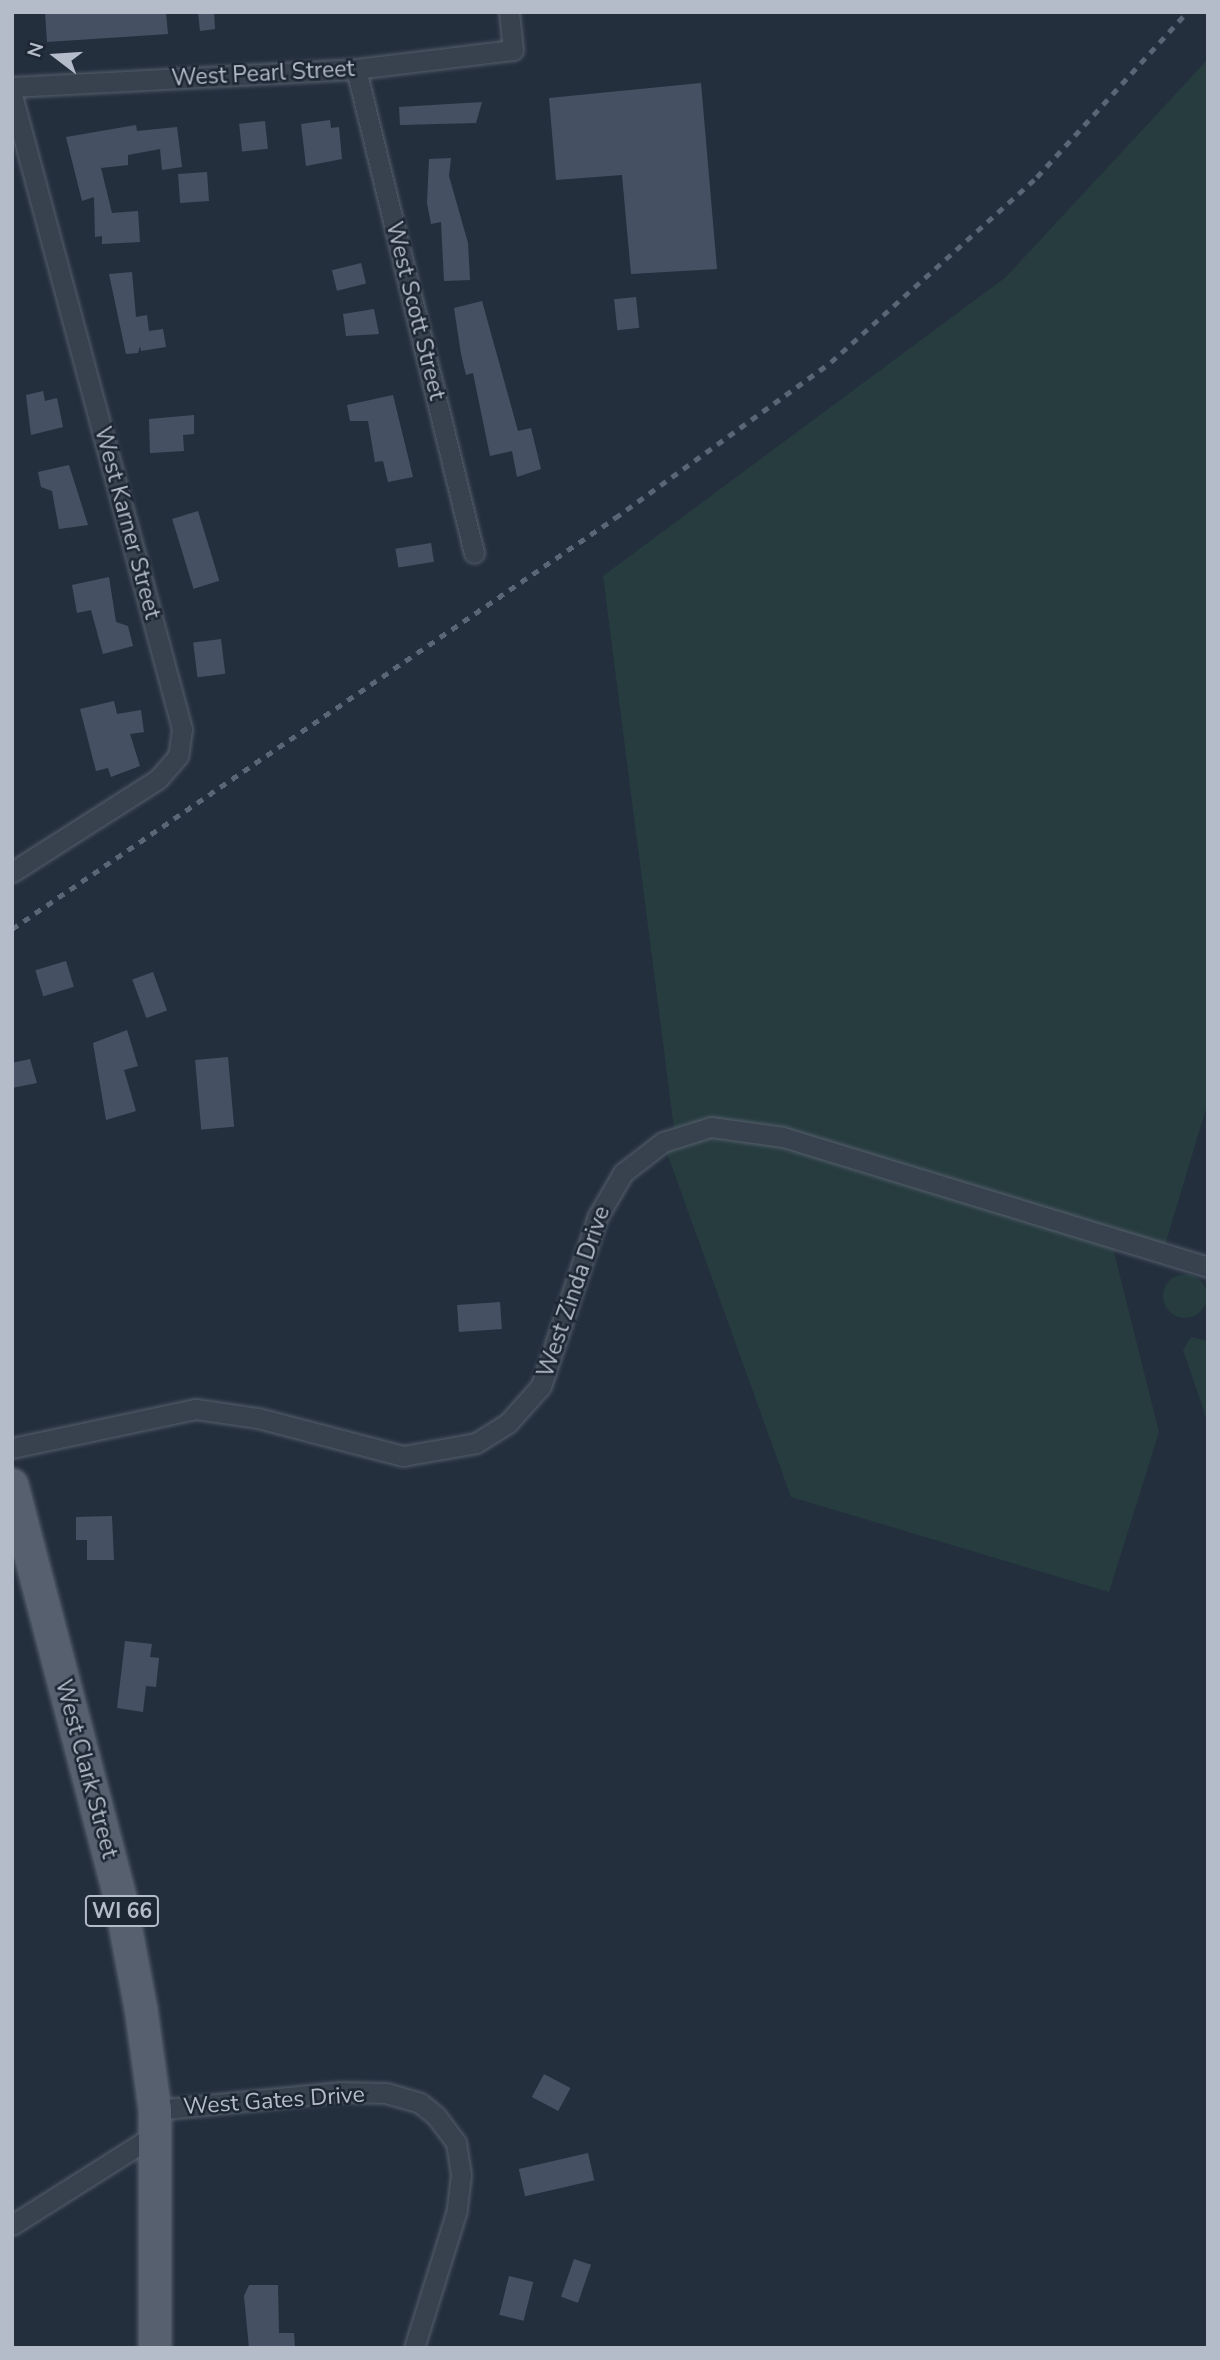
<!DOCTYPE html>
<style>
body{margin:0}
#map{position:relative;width:1220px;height:2360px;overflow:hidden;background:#242f3e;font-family:"Nunito Sans",sans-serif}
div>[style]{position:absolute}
.green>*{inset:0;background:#263c3f}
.round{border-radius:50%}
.building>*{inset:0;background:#455162;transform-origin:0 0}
.roads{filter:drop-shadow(0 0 2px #565f6c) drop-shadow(0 0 2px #565f6c)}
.street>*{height:19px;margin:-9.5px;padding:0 9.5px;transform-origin:9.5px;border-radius:9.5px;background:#38414e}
.primary>*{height:32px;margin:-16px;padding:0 16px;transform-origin:16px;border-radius:16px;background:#56606e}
.rail>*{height:5px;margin-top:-2.5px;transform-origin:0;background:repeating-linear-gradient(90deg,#5a6575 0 7px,transparent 0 14px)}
span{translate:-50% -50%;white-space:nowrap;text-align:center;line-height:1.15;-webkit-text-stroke:5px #1d2633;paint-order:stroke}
.shield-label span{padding:2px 5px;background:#1d2633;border:2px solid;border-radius:5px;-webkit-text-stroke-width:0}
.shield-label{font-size:21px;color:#b4bcc9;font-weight:700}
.street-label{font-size:23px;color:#b4bcc9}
.frame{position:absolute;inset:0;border:14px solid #b4bcc9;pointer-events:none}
.north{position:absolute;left:21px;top:21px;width:70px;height:70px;-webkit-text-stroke:5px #1d2633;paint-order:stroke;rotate:287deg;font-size:19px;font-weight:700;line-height:28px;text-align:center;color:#b4bcc9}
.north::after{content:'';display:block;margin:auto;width:24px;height:32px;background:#b4bcc9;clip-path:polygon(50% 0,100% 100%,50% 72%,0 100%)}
</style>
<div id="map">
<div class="green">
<div style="clip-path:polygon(1208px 59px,1208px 1102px,1163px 1252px,1110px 1236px,1159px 1432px,1109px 1592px,791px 1497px,663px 1142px,675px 1136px,603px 576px,1006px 277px)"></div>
<div class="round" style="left:1163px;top:1274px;width:44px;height:44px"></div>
<div style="clip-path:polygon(1191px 1337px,1208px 1341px,1208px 1423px,1183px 1350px)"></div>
</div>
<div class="building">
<div style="clip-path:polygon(45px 12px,166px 12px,168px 34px,47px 42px)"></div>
<div style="clip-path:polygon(198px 12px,214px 12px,215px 29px,200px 31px)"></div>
<div style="clip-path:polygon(701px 83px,717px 269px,631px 274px,622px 175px,556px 180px,549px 98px)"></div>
<div style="clip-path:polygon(482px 102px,476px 123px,400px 125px,399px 107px)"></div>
<div style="clip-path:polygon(330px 120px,331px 128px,339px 127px,342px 159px,306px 166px,301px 124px)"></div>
<div style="left:265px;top:121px;width:28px;height:26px;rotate:84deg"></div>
<div style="clip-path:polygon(136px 125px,137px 131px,177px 127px,182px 167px,162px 170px,160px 149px,128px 155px,128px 165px,101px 168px,112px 213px,138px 211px,140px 242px,102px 244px,102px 236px,95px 237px,94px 197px,82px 201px,66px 137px)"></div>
<div style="clip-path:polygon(451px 158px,449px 176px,468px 243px,470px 280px,444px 281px,441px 222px,431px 224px,427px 203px,429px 159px)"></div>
<div style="left:207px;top:172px;width:29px;height:29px;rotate:86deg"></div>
<div style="left:361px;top:263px;width:21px;height:30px;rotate:76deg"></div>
<div style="clip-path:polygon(132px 272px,136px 317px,147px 315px,149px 331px,163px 329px,166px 347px,141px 351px,140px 346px,138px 353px,126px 354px,109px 274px)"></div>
<div style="left:636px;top:297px;width:31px;height:22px;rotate:84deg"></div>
<div style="clip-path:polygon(482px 301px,518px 431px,531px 428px,541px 469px,517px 477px,512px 451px,490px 456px,473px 373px,466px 375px,461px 354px,454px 308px)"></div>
<div style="clip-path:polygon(374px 309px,379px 334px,346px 336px,343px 314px)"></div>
<div style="clip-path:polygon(43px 391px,45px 401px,57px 398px,63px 427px,31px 435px,26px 395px)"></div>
<div style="clip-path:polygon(393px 395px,413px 477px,388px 482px,383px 461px,375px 462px,368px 421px,350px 421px,347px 405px)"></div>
<div style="clip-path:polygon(194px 415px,194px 434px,183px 435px,184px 451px,150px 453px,149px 419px)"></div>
<div style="clip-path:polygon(69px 465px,88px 525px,59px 529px,52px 491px,41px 487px,38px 472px)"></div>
<div style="left:198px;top:511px;width:73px;height:27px;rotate:73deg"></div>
<div style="left:431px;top:543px;width:19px;height:36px;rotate:81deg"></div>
<div style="clip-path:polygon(109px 577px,116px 622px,128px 626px,133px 646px,103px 654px,91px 610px,77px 613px,72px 585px)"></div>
<div style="left:221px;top:639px;width:35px;height:28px;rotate:83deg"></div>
<div style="clip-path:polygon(114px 701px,117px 714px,141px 710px,144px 732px,130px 734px,140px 766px,111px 777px,108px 768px,96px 771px,80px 709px)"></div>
<div style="left:66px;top:961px;width:27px;height:32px;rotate:73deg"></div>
<div style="left:153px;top:972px;width:41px;height:22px;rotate:70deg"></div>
<div style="clip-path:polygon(127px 1030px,138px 1066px,124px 1070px,136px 1111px,106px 1120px,93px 1043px)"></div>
<div style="left:228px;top:1057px;width:70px;height:33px;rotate:85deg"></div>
<div style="clip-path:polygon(30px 1059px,37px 1083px,12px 1088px,12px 1063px)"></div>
<div style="left:500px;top:1302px;width:27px;height:43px;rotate:86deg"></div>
<div style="clip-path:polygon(112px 1516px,114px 1560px,87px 1560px,87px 1540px,76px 1540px,76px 1517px)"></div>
<div style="clip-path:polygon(125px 1641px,152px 1644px,150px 1657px,159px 1658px,156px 1687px,146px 1686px,143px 1712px,117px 1708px)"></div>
<div style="left:544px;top:2074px;width:30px;height:26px;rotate:28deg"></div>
<div style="left:588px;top:2153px;width:28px;height:71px;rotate:77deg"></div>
<div style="left:574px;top:2259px;width:18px;height:40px;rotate:19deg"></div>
<div style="left:509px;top:2276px;width:25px;height:40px;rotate:14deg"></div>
<div style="clip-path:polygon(249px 2285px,278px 2285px,279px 2333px,294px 2333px,295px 2348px,249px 2348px,244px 2296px)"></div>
</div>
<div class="roads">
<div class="street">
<div style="left:356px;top:69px;width:498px;rotate:76.3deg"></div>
<div style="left:12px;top:87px;width:344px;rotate:-3deg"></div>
<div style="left:356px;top:69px;width:158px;rotate:-6.9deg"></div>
<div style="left:513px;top:50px;width:38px;rotate:-96deg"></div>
<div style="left:12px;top:95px;width:656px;rotate:74.99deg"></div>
<div style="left:182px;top:729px;width:27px;rotate:98deg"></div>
<div style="left:178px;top:756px;width:30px;rotate:131deg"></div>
<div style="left:158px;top:779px;width:173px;rotate:147.5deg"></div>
<div style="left:12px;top:1448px;width:188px;rotate:-12deg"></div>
<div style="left:196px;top:1409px;width:63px;rotate:8.3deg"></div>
<div style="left:258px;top:1418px;width:150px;rotate:14.7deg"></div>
<div style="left:403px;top:1456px;width:74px;rotate:-10.1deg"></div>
<div style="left:476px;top:1443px;width:38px;rotate:-32deg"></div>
<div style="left:508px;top:1423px;width:50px;rotate:-48.3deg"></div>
<div style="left:541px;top:1386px;width:179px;rotate:-71.5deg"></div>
<div style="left:598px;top:1216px;width:50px;rotate:-59.8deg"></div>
<div style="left:623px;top:1173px;width:51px;rotate:-37.8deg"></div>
<div style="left:663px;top:1142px;width:50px;rotate:-17.4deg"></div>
<div style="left:711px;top:1127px;width:73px;rotate:7.9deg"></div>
<div style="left:783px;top:1137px;width:444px;rotate:17deg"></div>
<div style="left:155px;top:2110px;width:186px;rotate:-5.6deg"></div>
<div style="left:340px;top:2092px;width:46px;rotate:1.2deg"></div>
<div style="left:386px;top:2093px;width:35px;rotate:16deg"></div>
<div style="left:420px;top:2103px;width:21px;rotate:39deg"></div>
<div style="left:436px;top:2116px;width:34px;rotate:53deg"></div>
<div style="left:456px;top:2143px;width:32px;rotate:81deg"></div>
<div style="left:461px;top:2175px;width:35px;rotate:97deg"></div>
<div style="left:457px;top:2210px;width:145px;rotate:107.3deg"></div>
<div style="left:12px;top:2225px;width:167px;rotate:-32.3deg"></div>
</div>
<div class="primary">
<div style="left:12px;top:1485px;width:427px;rotate:75.3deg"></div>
<div style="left:120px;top:1898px;width:113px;rotate:79.3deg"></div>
<div style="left:141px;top:2009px;width:102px;rotate:82.1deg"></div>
<div style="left:155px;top:2110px;width:238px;rotate:90deg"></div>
</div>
</div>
<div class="rail">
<div style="left:12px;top:929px;width:730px;rotate:-34.28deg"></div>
<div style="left:615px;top:518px;width:266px;rotate:-35.8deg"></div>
<div style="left:831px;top:362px;width:277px;rotate:-41.9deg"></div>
<div style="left:1037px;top:177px;width:223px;rotate:-47.7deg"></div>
</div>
<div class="shield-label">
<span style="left:122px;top:1911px">WI 66</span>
</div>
<div class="street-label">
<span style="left:263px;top:74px;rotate:-3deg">West Pearl Street</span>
<span style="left:415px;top:311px;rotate:76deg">West Scott Street</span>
<span style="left:127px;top:523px;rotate:75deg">West Karner Street</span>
<span style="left:574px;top:1292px;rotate:-71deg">West Zinda Drive</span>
<span style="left:86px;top:1769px;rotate:75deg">West Clark Street</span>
<span style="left:274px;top:2101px;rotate:-4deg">West Gates Drive</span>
</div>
<div class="frame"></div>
<div class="north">N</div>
</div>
